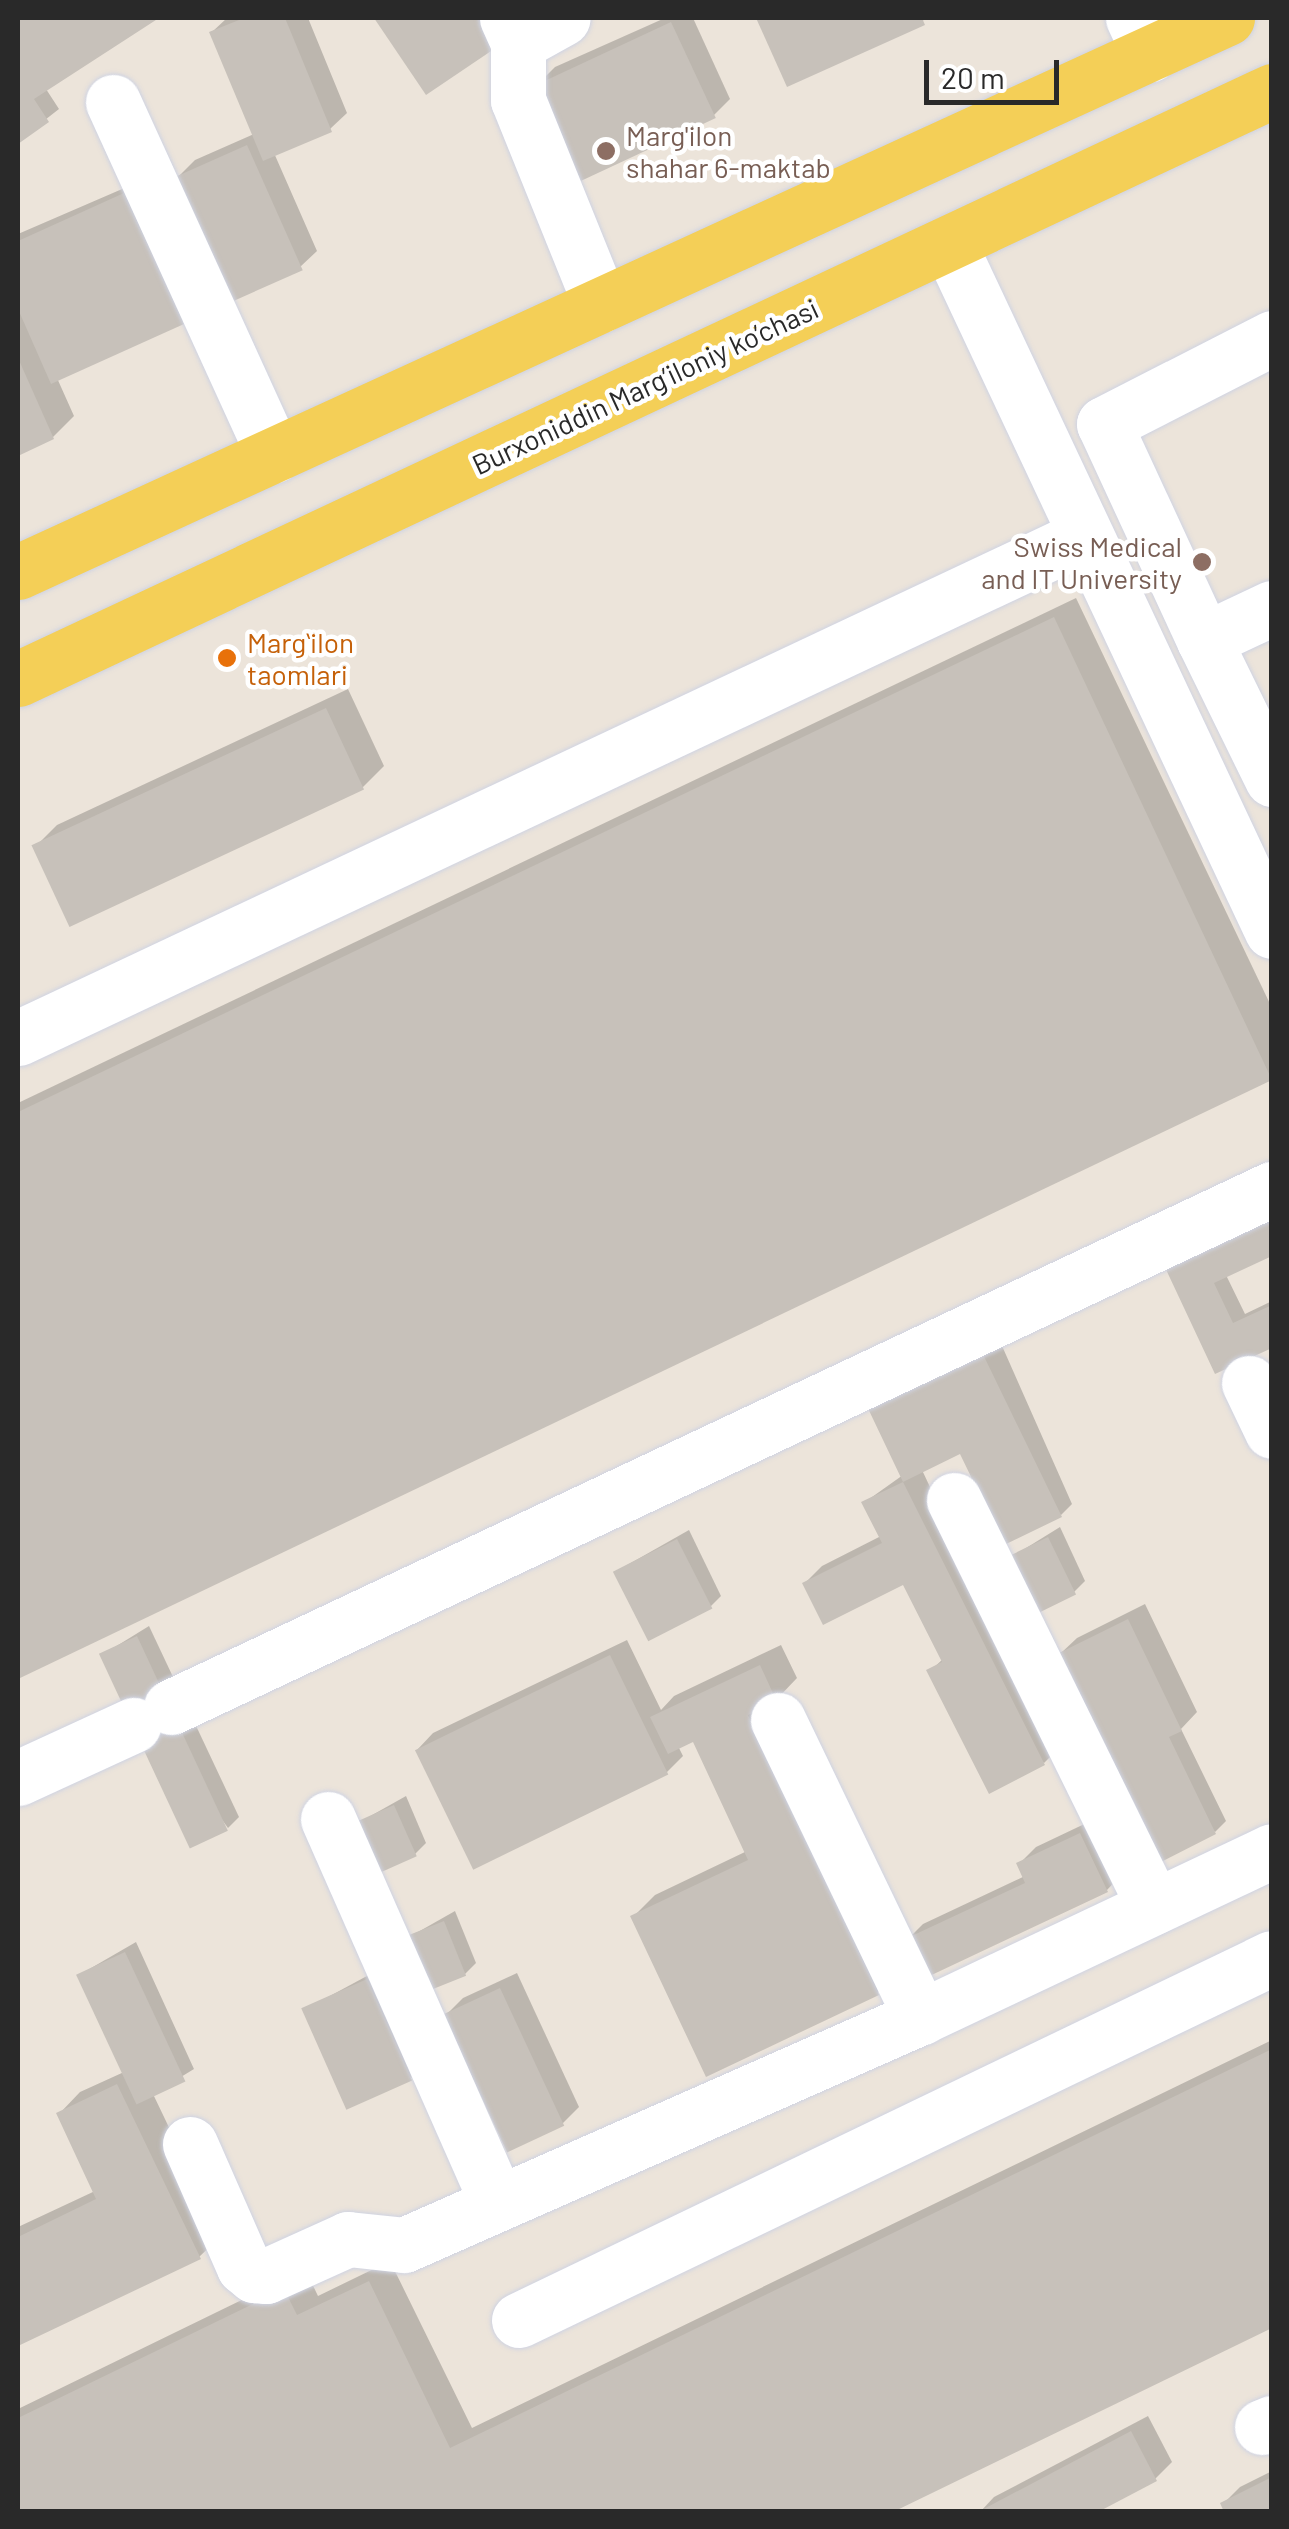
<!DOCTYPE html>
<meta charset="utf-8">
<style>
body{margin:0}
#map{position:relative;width:1289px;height:2529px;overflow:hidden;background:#ece4da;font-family:Barlow,sans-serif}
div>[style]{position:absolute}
.shadow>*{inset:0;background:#0003}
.building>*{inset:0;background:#c7c1ba;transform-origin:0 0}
.roads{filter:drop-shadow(0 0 2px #cfd3e2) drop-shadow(0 0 2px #cfd3e2)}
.minor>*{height:55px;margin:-27.5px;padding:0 27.5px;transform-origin:27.5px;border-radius:27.5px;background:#fff}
.major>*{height:55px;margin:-27.5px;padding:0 27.5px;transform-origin:27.5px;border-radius:27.5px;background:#f4cf57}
.dots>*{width:28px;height:28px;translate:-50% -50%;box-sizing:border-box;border:5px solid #fff;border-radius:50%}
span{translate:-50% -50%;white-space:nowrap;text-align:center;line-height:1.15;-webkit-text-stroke:9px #fff;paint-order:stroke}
.education-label{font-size:28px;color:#785e54}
.left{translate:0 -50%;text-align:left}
.right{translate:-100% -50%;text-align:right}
.street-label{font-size:28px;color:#292929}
.food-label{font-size:28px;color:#c56008}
.frame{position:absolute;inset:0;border:20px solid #292929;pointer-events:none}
.scale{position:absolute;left:924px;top:60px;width:135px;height:45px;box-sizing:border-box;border:5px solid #292929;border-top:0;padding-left:12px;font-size:30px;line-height:35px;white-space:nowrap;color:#292929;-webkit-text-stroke:8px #fff;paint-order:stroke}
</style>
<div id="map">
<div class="shadow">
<div style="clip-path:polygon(18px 18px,154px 18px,46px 89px,59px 109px,18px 141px)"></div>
<div style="clip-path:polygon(227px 18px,308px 18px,347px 113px,330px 129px,274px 153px,317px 251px,300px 267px,179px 176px,195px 160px,254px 134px,212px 32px)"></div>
<div style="clip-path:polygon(377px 18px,514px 18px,426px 92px)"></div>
<div style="clip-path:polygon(665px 18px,693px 18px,730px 99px,713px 116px,538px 84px,555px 67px)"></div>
<div style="clip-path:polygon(759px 18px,928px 18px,788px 84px)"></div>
<div style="clip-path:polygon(136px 183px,193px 311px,182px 322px,57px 378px,74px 416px,53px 437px,18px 453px,18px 234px)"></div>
<div style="clip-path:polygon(1076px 598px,1272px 1008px,1272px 1078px,18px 1676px,18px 1103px)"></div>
<div style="clip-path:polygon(348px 689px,384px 766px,363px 787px,35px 847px,57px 825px)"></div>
<div style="clip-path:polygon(1165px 1261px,1226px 1275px,1245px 1314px,1272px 1301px,1272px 1345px,1216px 1371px)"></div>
<div style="clip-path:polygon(995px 1330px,1072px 1504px,1061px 1515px,971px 1447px,922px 1470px,1055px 1752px,1044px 1763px,930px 1671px,943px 1659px,904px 1581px,805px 1583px,822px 1566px,881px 1536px,865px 1502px,903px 1475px)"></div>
<div style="clip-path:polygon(1060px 1527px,1085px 1581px,1074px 1592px,1013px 1556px)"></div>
<div style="clip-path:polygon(689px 1530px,721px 1596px,710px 1607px,615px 1572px)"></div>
<div style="clip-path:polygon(1145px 1604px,1197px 1712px,1181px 1729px,1226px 1821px,1215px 1832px,1060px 1654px,1077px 1638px)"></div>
<div style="clip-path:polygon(149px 1626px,239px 1817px,228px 1828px,102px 1655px)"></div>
<div style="clip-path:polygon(627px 1640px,661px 1710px,674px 1696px,781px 1645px,797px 1678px,776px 1700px,899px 1971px,877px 1993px,633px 1917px,655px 1895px,747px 1851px,694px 1738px,678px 1746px,683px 1756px,666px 1773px,417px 1750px,433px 1733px)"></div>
<div style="clip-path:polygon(406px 1796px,426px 1843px,415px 1854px,358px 1823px)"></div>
<div style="clip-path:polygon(1097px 1818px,1123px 1873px,1107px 1890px,906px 1941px,923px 1924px,1025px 1876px,1019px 1864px,1036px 1847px)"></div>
<div style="clip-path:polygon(455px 1911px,476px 1963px,465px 1974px,411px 1936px)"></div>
<div style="clip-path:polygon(136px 1942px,194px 2069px,153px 2094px,221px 2236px,199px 2257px,18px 2343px,18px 2227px,95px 2191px,59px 2114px,80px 2092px,124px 2072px,79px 1975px)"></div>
<div style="clip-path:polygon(378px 1970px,412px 2078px,304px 2010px)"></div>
<div style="clip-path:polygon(517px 1973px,579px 2107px,562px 2124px,446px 2015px,463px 1998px)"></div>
<div style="clip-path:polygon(1272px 2040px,1272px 2325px,887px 2512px,18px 2512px,18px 2409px,305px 2269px,318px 2296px,390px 2261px,472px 2428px)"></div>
<div style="clip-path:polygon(1148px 2416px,1172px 2462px,1155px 2479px,980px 2512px,994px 2497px)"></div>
<div style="clip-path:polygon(1272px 2471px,1272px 2512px,1223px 2504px,1240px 2487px)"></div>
</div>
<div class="building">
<div style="clip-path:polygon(23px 18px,159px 18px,34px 99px,49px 122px,18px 144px,18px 21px)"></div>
<div style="clip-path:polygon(244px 18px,285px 18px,332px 132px,263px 161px,209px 32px)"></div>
<div style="clip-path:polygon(374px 18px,486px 18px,503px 43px,426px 95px)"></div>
<div style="clip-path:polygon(756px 18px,922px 18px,925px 25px,787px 87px)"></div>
<div style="left:671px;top:22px;width:106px;height:149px;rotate:65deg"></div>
<div style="left:247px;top:145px;width:137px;height:77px;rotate:66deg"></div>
<div style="clip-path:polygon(124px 193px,184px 324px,51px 384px,18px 309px,18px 241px)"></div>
<div style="clip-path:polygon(18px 358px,54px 439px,18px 456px)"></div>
<div style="clip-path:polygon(1054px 617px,1272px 1080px,18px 1679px,18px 1112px)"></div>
<div style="left:326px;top:708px;width:90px;height:325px;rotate:65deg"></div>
<div style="clip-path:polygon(1272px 1210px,1272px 1256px,1214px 1283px,1233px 1323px,1272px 1305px,1272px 1348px,1215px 1374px,1162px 1261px)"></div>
<div style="clip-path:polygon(978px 1344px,1062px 1517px,1004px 1545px,960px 1454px,903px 1482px,1045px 1765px,989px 1794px,926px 1670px,942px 1662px,903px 1585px,823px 1625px,802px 1583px,882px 1543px,861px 1502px,903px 1482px,864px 1400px)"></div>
<div style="left:1048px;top:1537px;width:64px;height:42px;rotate:64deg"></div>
<div style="left:677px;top:1539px;width:78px;height:72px;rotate:63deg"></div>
<div style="clip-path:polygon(1128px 1619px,1182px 1731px,1169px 1737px,1216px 1834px,1159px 1863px,1057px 1654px)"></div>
<div style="left:137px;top:1636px;width:215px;height:42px;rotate:65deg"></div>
<div style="left:610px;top:1655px;width:133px;height:217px;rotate:64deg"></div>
<div style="clip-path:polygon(760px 1665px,777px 1702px,748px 1715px,879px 1995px,706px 2077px,630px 1916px,748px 1860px,693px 1742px,668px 1754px,650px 1717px)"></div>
<div style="left:394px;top:1805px;width:56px;height:43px;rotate:66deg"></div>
<div style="clip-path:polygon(1080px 1833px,1108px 1892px,921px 1980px,903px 1940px,1025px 1883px,1016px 1863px)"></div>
<div style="left:444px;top:1921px;width:59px;height:39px;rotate:68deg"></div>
<div style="left:125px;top:1952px;width:143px;height:54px;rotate:65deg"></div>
<div style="left:367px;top:1979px;width:111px;height:72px;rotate:66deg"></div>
<div style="left:500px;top:1988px;width:152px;height:63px;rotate:65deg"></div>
<div style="clip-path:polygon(1272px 2049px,1272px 2328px,893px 2512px,18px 2512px,18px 2418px,284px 2289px,297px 2315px,369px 2281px,450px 2448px)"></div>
<div style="clip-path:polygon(117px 2084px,201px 2259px,18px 2346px,18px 2237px,96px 2199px,56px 2113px)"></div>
<div style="clip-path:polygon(1131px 2431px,1157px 2481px,1098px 2512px,978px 2512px)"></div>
<div style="clip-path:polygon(1272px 2477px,1272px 2512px,1224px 2512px,1220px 2503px)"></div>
</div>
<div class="roads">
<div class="minor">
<div style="left:507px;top:18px;width:27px;rotate:66deg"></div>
<div style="left:518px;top:43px;width:57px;rotate:90deg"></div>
<div style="left:518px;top:100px;width:221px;rotate:68deg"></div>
<div style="left:1133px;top:18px;width:40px;rotate:65deg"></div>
<div style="left:518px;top:43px;width:51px;rotate:-29.1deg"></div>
<div style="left:113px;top:102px;width:388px;rotate:65.5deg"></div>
<div style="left:949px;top:244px;width:759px;rotate:64.82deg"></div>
<div style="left:1272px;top:608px;width:75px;rotate:154.8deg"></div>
<div style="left:1204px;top:640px;width:155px;rotate:63.9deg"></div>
<div style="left:1204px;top:640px;width:238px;rotate:-114.8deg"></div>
<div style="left:1104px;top:424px;width:189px;rotate:-27.1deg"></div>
<div style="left:18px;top:1038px;width:1179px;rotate:-25.2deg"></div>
<div style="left:1249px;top:1383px;width:53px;rotate:64.4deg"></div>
<div style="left:954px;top:1500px;width:453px;rotate:63.8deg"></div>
<div style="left:171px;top:1707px;width:1217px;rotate:-25.2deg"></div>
<div style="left:778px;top:1720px;width:330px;rotate:64.3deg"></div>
<div style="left:18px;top:1778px;width:127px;rotate:-24.7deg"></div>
<div style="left:328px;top:1819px;width:420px;rotate:66.2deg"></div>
<div style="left:190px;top:2144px;width:134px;rotate:66.3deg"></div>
<div style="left:244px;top:2267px;width:13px;rotate:39deg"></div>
<div style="left:254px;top:2275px;width:12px;rotate:5deg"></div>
<div style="left:266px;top:2276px;width:90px;rotate:-24.3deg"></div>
<div style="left:348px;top:2239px;width:56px;rotate:6.1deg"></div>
<div style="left:404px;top:2245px;width:565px;rotate:-23.8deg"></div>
<div style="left:921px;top:2017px;width:388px;rotate:-25.3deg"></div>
<div style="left:519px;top:2320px;width:835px;rotate:-25.68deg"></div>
<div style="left:1262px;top:2427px;width:11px;rotate:-22deg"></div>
</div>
<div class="major">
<div style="left:18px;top:572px;width:1330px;rotate:-24.62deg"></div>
<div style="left:18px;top:679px;width:1385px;rotate:-25.12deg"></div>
</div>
</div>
<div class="dots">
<div style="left:606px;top:151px;background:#8d6e63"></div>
<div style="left:1202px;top:562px;background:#8d6e63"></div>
<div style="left:227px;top:658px;background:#e8710a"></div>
</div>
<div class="education-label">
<span class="left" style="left:626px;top:151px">Marg'ilon<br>shahar 6-maktab</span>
<span class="right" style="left:1182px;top:562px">Swiss Medical<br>and IT University</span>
</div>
<div class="street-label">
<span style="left:645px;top:386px;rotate:-25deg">Burxoniddin Marg’iloniy ko’chasi</span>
</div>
<div class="food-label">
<span class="left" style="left:247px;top:658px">Margʻilon<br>taomlari</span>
</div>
<div class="frame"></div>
<div class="scale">20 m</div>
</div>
